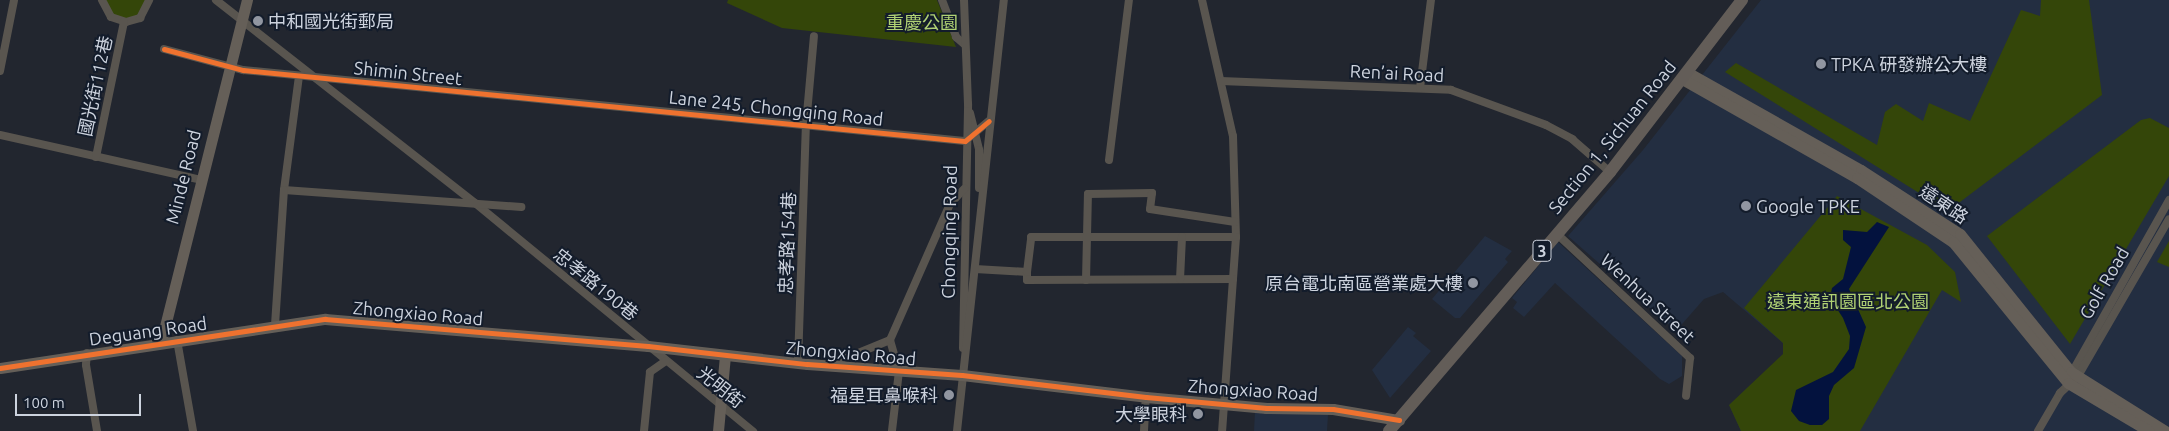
<!DOCTYPE html>
<meta charset="utf-8">
<style>
body{margin:0}
#map{position:relative;width:2169px;height:431px;overflow:hidden;background:#22262f;font-family:Ubuntu,"Noto Sans TC",sans-serif}
div>[style]{position:absolute}
.built>*{inset:0;background:#232e41}
.green>*{inset:0;background:#344609}
.water>*{inset:0;background:#03123e}
.street>*{height:8px;margin:-4px;padding:0 4px;transform-origin:4px;border-radius:4px;background:#59554f}
.secondary>*{height:11px;margin:-5.5px;padding:0 5.5px;transform-origin:5.5px;border-radius:5.5px;background:#655f58}
.primary>*{height:12px;margin:-6px;padding:0 6px;transform-origin:6px;border-radius:6px;background:#635d58}
.cycleway>*{height:5px;margin:-2.5px;padding:0 2.5px;transform-origin:2.5px;border-radius:2.5px;background:#ef722f}
.dots>*{width:14px;height:14px;translate:-50% -50%;box-sizing:border-box;border:2px solid #131c2b;border-radius:50%}
span{translate:-50% -50%;white-space:nowrap;text-align:center;line-height:1.15;-webkit-text-stroke:4px #131c2b;paint-order:stroke}
.shield-label span{padding:1px 4px;background:#131c2b;border:1px solid;border-radius:4px;-webkit-text-stroke-width:0}
.shield-label{font-size:16px;color:#cdd3de;font-weight:700}
.poi-label{font-size:18px;color:#cdd3de}
.left{translate:0 -50%;text-align:left}
.right{translate:-100% -50%;text-align:right}
.park-label{font-size:18px;color:#b0d174}
.street-label{font-size:18px;color:#cdd3de}
.scale{position:absolute;left:15px;top:394px;width:126px;height:22px;box-sizing:border-box;border:2px solid #cdd3de;border-top:0;padding-left:6px;font-size:15px;line-height:18px;white-space:nowrap;color:#cdd3de;-webkit-text-stroke:4px #131c2b;paint-order:stroke}
</style>
<div id="map">
<div class="built">
<div style="clip-path:polygon(1761px 0,2169px 0,2169px 431px,1741px 431px,1729px 405px,1783px 355px,1783px 343px,1723px 292px,1704px 299px,1676px 331px,1568px 236px,1643px 150px)"></div>
<div style="clip-path:polygon(1485px 236px,1512px 251px,1505px 259px,1508px 262px,1460px 318px,1455px 318px,1432px 299px)"></div>
<div style="clip-path:polygon(1558px 242px,1682px 356px,1682px 376px,1669px 384px,1660px 379px,1555px 283px,1524px 317px,1513px 308px,1517px 302px,1512px 298px)"></div>
<div style="clip-path:polygon(1408px 327px,1416px 333px,1413px 336px,1431px 351px,1390px 398px,1372px 370px)"></div>
<div style="clip-path:polygon(1255px 411px,1328px 415px,1327px 431px,1254px 431px)"></div>
</div>
<div class="green">
<div style="clip-path:polygon(104px 0,147px 0,136px 17px,125px 19px,114px 16px)"></div>
<div style="clip-path:polygon(728px 0,937px 0,956px 47px,782px 28px,727px 3px)"></div>
<div style="clip-path:polygon(2041px 0,2089px 0,2102px 95px,1948px 211px,1725px 72px,1736px 63px,1877px 145px,1885px 112px,1896px 104px,1923px 121px,1929px 103px,1970px 121px,2021px 10px,2040px 16px)"></div>
<div style="clip-path:polygon(2150px 118px,2169px 128px,2169px 176px,2070px 344px,1987px 236px,2141px 120px)"></div>
<div style="clip-path:polygon(1837px 196px,1927px 245px,1955px 272px,1961px 302px,1942px 290px,1860px 431px,1741px 431px,1729px 405px,1783px 354px,1783px 343px,1744px 308px)"></div>
<div style="clip-path:polygon(2169px 241px,2169px 267px,2157px 262px)"></div>
</div>
<div class="water">
<div style="clip-path:polygon(1877px 222px,1889px 227px,1849px 289px,1866px 327px,1854px 368px,1834px 385px,1829px 396px,1829px 419px,1822px 425px,1810px 425px,1799px 421px,1791px 411px,1796px 390px,1833px 372px,1849px 349px,1850px 336px,1843px 318px,1830px 298px,1832px 288px,1843px 279px,1851px 247px,1843px 240px,1843px 230px,1867px 232px)"></div>
</div>
<div class="street">
<div style="left:102px;top:0;width:19px;rotate:62deg"></div>
<div style="left:111px;top:17px;width:16px;rotate:18deg"></div>
<div style="left:126px;top:22px;width:15px;rotate:-16deg"></div>
<div style="left:140px;top:18px;width:20px;rotate:-63deg"></div>
<div style="left:216px;top:0;width:329px;rotate:38.1deg"></div>
<div style="left:475px;top:203px;width:360px;rotate:39.4deg"></div>
<div style="left:942px;top:0;width:40px;rotate:69deg"></div>
<div style="left:956px;top:37px;width:11px;rotate:41deg"></div>
<div style="left:1202px;top:0;width:139px;rotate:77.2deg"></div>
<div style="left:1233px;top:136px;width:101px;rotate:88.3deg"></div>
<div style="left:1236px;top:237px;width:195px;rotate:94.1deg"></div>
<div style="left:164px;top:49px;width:82px;rotate:14.9deg"></div>
<div style="left:243px;top:70px;width:725px;rotate:5.62deg"></div>
<div style="left:965px;top:141px;width:31px;rotate:-40deg"></div>
<div style="left:0;top:71px;width:72px;rotate:-78.8deg"></div>
<div style="left:299px;top:76px;width:115px;rotate:97.5deg"></div>
<div style="left:284px;top:190px;width:238px;rotate:4.1deg"></div>
<div style="left:1221px;top:81px;width:230px;rotate:2.2deg"></div>
<div style="left:1451px;top:90px;width:101px;rotate:20.2deg"></div>
<div style="left:1546px;top:125px;width:30px;rotate:28deg"></div>
<div style="left:1572px;top:139px;width:50px;rotate:41deg"></div>
<div style="left:1420px;top:88px;width:89px;rotate:-82.9deg"></div>
<div style="left:970px;top:113px;width:38px;rotate:76deg"></div>
<div style="left:979px;top:150px;width:38px;rotate:90deg"></div>
<div style="left:0;top:135px;width:206px;rotate:12.6deg"></div>
<div style="left:96px;top:157px;width:138px;rotate:-78.3deg"></div>
<div style="left:1109px;top:160px;width:161px;rotate:-82.9deg"></div>
<div style="left:1557px;top:234px;width:182px;rotate:43deg"></div>
<div style="left:1690px;top:358px;width:38px;rotate:96deg"></div>
<div style="left:1182px;top:237px;width:54px"></div>
<div style="left:975px;top:269px;width:52px;rotate:3.3deg"></div>
<div style="left:1027px;top:272px;width:8px;rotate:90deg"></div>
<div style="left:1027px;top:280px;width:206px;rotate:-0.3deg"></div>
<div style="left:1027px;top:272px;width:35px;rotate:-83deg"></div>
<div style="left:1031px;top:237px;width:151px"></div>
<div style="left:1182px;top:237px;width:42px;rotate:92.7deg"></div>
<div style="left:1086px;top:280px;width:86px;rotate:-88.7deg"></div>
<div style="left:1088px;top:194px;width:64px;rotate:-0.9deg"></div>
<div style="left:1152px;top:193px;width:16px;rotate:97deg"></div>
<div style="left:1150px;top:209px;width:86px;rotate:8.7deg"></div>
<div style="left:275px;top:325px;width:135px;rotate:-86.2deg"></div>
<div style="left:177px;top:340px;width:92px;rotate:80deg"></div>
<div style="left:890px;top:340px;width:32px;rotate:74deg"></div>
<div style="left:899px;top:371px;width:60px;rotate:96.7deg"></div>
<div style="left:963px;top:348px;width:244px;rotate:-88.8deg"></div>
<div style="left:968px;top:104px;width:104px;rotate:-92.2deg"></div>
<div style="left:87px;top:353px;width:12px;rotate:95deg"></div>
<div style="left:86px;top:365px;width:67px;rotate:80.5deg"></div>
<div style="left:798px;top:363px;width:238px;rotate:-88.1deg"></div>
<div style="left:806px;top:125px;width:89px;rotate:-84.9deg"></div>
<div style="left:829px;top:365px;width:66px;rotate:-22.3deg"></div>
<div style="left:890px;top:340px;width:149px;rotate:-66.2deg"></div>
<div style="left:950px;top:204px;width:21px;rotate:-47deg"></div>
<div style="left:2070px;top:376px;width:202px;rotate:-60.6deg"></div>
<div style="left:644px;top:431px;width:59px;rotate:-84.2deg"></div>
<div style="left:650px;top:372px;width:19px;rotate:-35deg"></div>
<div style="left:957px;top:431px;width:434px;rotate:-83.8deg"></div>
<div style="left:1144px;top:431px;width:34px;rotate:-87deg"></div>
<div style="left:2038px;top:431px;width:44px;rotate:-59.9deg"></div>
<div style="left:2060px;top:393px;width:25px;rotate:-43deg"></div>
<div style="left:2078px;top:376px;width:181px;rotate:-59.9deg"></div>
</div>
<div class="secondary">
<div style="left:1687px;top:72px;width:200px;rotate:29.4deg"></div>
<div style="left:1861px;top:170px;width:118px;rotate:32.9deg"></div>
<div style="left:1960px;top:234px;width:177px;rotate:51.2deg"></div>
<div style="left:2071px;top:372px;width:111px;rotate:32.1deg"></div>
<div style="left:1682px;top:79px;width:201px;rotate:29.5deg"></div>
<div style="left:1857px;top:178px;width:115px;rotate:33.7deg"></div>
<div style="left:1953px;top:242px;width:182px;rotate:50.8deg"></div>
<div style="left:2068px;top:383px;width:94px;rotate:30.7deg"></div>
<div style="left:161px;top:342px;width:353px;rotate:-75.9deg"></div>
<div style="left:0;top:368px;width:329px;rotate:-8.6deg"></div>
<div style="left:325px;top:319px;width:324px;rotate:4.8deg"></div>
<div style="left:648px;top:346px;width:160px;rotate:6.5deg"></div>
<div style="left:807px;top:364px;width:155px;rotate:4.1deg"></div>
<div style="left:962px;top:375px;width:185px;rotate:6.8deg"></div>
<div style="left:1146px;top:397px;width:121px;rotate:5.2deg"></div>
<div style="left:1266px;top:408px;width:67px;rotate:0.9deg"></div>
<div style="left:1333px;top:409px;width:67px;rotate:9.5deg"></div>
<div style="left:718px;top:431px;width:76px;rotate:-84.7deg"></div>
</div>
<div class="primary">
<div style="left:1389px;top:431px;width:340px;rotate:-49.5deg"></div>
<div style="left:1610px;top:172px;width:217px;rotate:-52.5deg"></div>
</div>
<div class="cycleway">
<div style="left:164px;top:49px;width:82px;rotate:14.9deg"></div>
<div style="left:243px;top:70px;width:725px;rotate:5.62deg"></div>
<div style="left:965px;top:141px;width:31px;rotate:-40deg"></div>
<div style="left:0;top:368px;width:329px;rotate:-8.6deg"></div>
<div style="left:325px;top:319px;width:324px;rotate:4.8deg"></div>
<div style="left:648px;top:346px;width:160px;rotate:6.5deg"></div>
<div style="left:807px;top:364px;width:155px;rotate:4.1deg"></div>
<div style="left:962px;top:375px;width:185px;rotate:6.8deg"></div>
<div style="left:1146px;top:397px;width:121px;rotate:5.2deg"></div>
<div style="left:1266px;top:408px;width:67px;rotate:0.9deg"></div>
<div style="left:1333px;top:409px;width:67px;rotate:9.5deg"></div>
</div>
<div class="dots">
<div style="left:258px;top:21px;background:#9196a1"></div>
<div style="left:1821px;top:64px;background:#9196a1"></div>
<div style="left:1746px;top:206px;background:#9196a1"></div>
<div style="left:1473px;top:283px;background:#9196a1"></div>
<div style="left:949px;top:395px;background:#9196a1"></div>
<div style="left:1198px;top:414px;background:#9196a1"></div>
</div>
<div class="shield-label">
<span style="left:1542px;top:251px">3</span>
</div>
<div class="poi-label">
<span class="left" style="left:268px;top:21px">中和國光街郵局</span>
<span class="left" style="left:1831px;top:64px">TPKA 研發辦公大樓</span>
<span class="left" style="left:1756px;top:206px">Google TPKE</span>
<span class="right" style="left:1463px;top:283px">原台電北南區營業處大樓</span>
<span class="right" style="left:938px;top:395px">福星耳鼻喉科</span>
<span class="right" style="left:1187px;top:414px">大學眼科</span>
</div>
<div class="park-label">
<span style="left:922px;top:22px">重慶公園</span>
<span style="left:1848px;top:301px">遠東通訊園區北公園</span>
</div>
<div class="street-label">
<span style="left:408px;top:73px;rotate:6deg">Shimin Street</span>
<span style="left:1397px;top:73px;rotate:3deg">Ren’ai Road</span>
<span style="left:95px;top:86px;rotate:-78deg">國光街112巷</span>
<span style="left:776px;top:108px;rotate:6deg">Lane 245, Chongqing Road</span>
<span style="left:1612px;top:137px;rotate:-51deg">Section 1, Sichuan Road</span>
<span style="left:183px;top:177px;rotate:-76deg">Minde Road</span>
<span style="left:1944px;top:204px;rotate:34deg">遠東路</span>
<span style="left:949px;top:232px;rotate:-89deg">Chongqing Road</span>
<span style="left:787px;top:243px;rotate:-88deg">忠孝路154巷</span>
<span style="left:2104px;top:283px;rotate:-60deg">Golf Road</span>
<span style="left:596px;top:284px;rotate:39deg">忠孝路190巷</span>
<span style="left:1648px;top:298px;rotate:43deg">Wenhua Street</span>
<span style="left:418px;top:313px;rotate:5deg">Zhongxiao Road</span>
<span style="left:148px;top:331px;rotate:-8deg">Deguang Road</span>
<span style="left:851px;top:353px;rotate:5deg">Zhongxiao Road</span>
<span style="left:721px;top:387px;rotate:39deg">光明街</span>
<span style="left:1253px;top:390px;rotate:4deg">Zhongxiao Road</span>
</div>
<div class="scale">100 m</div>
</div>
